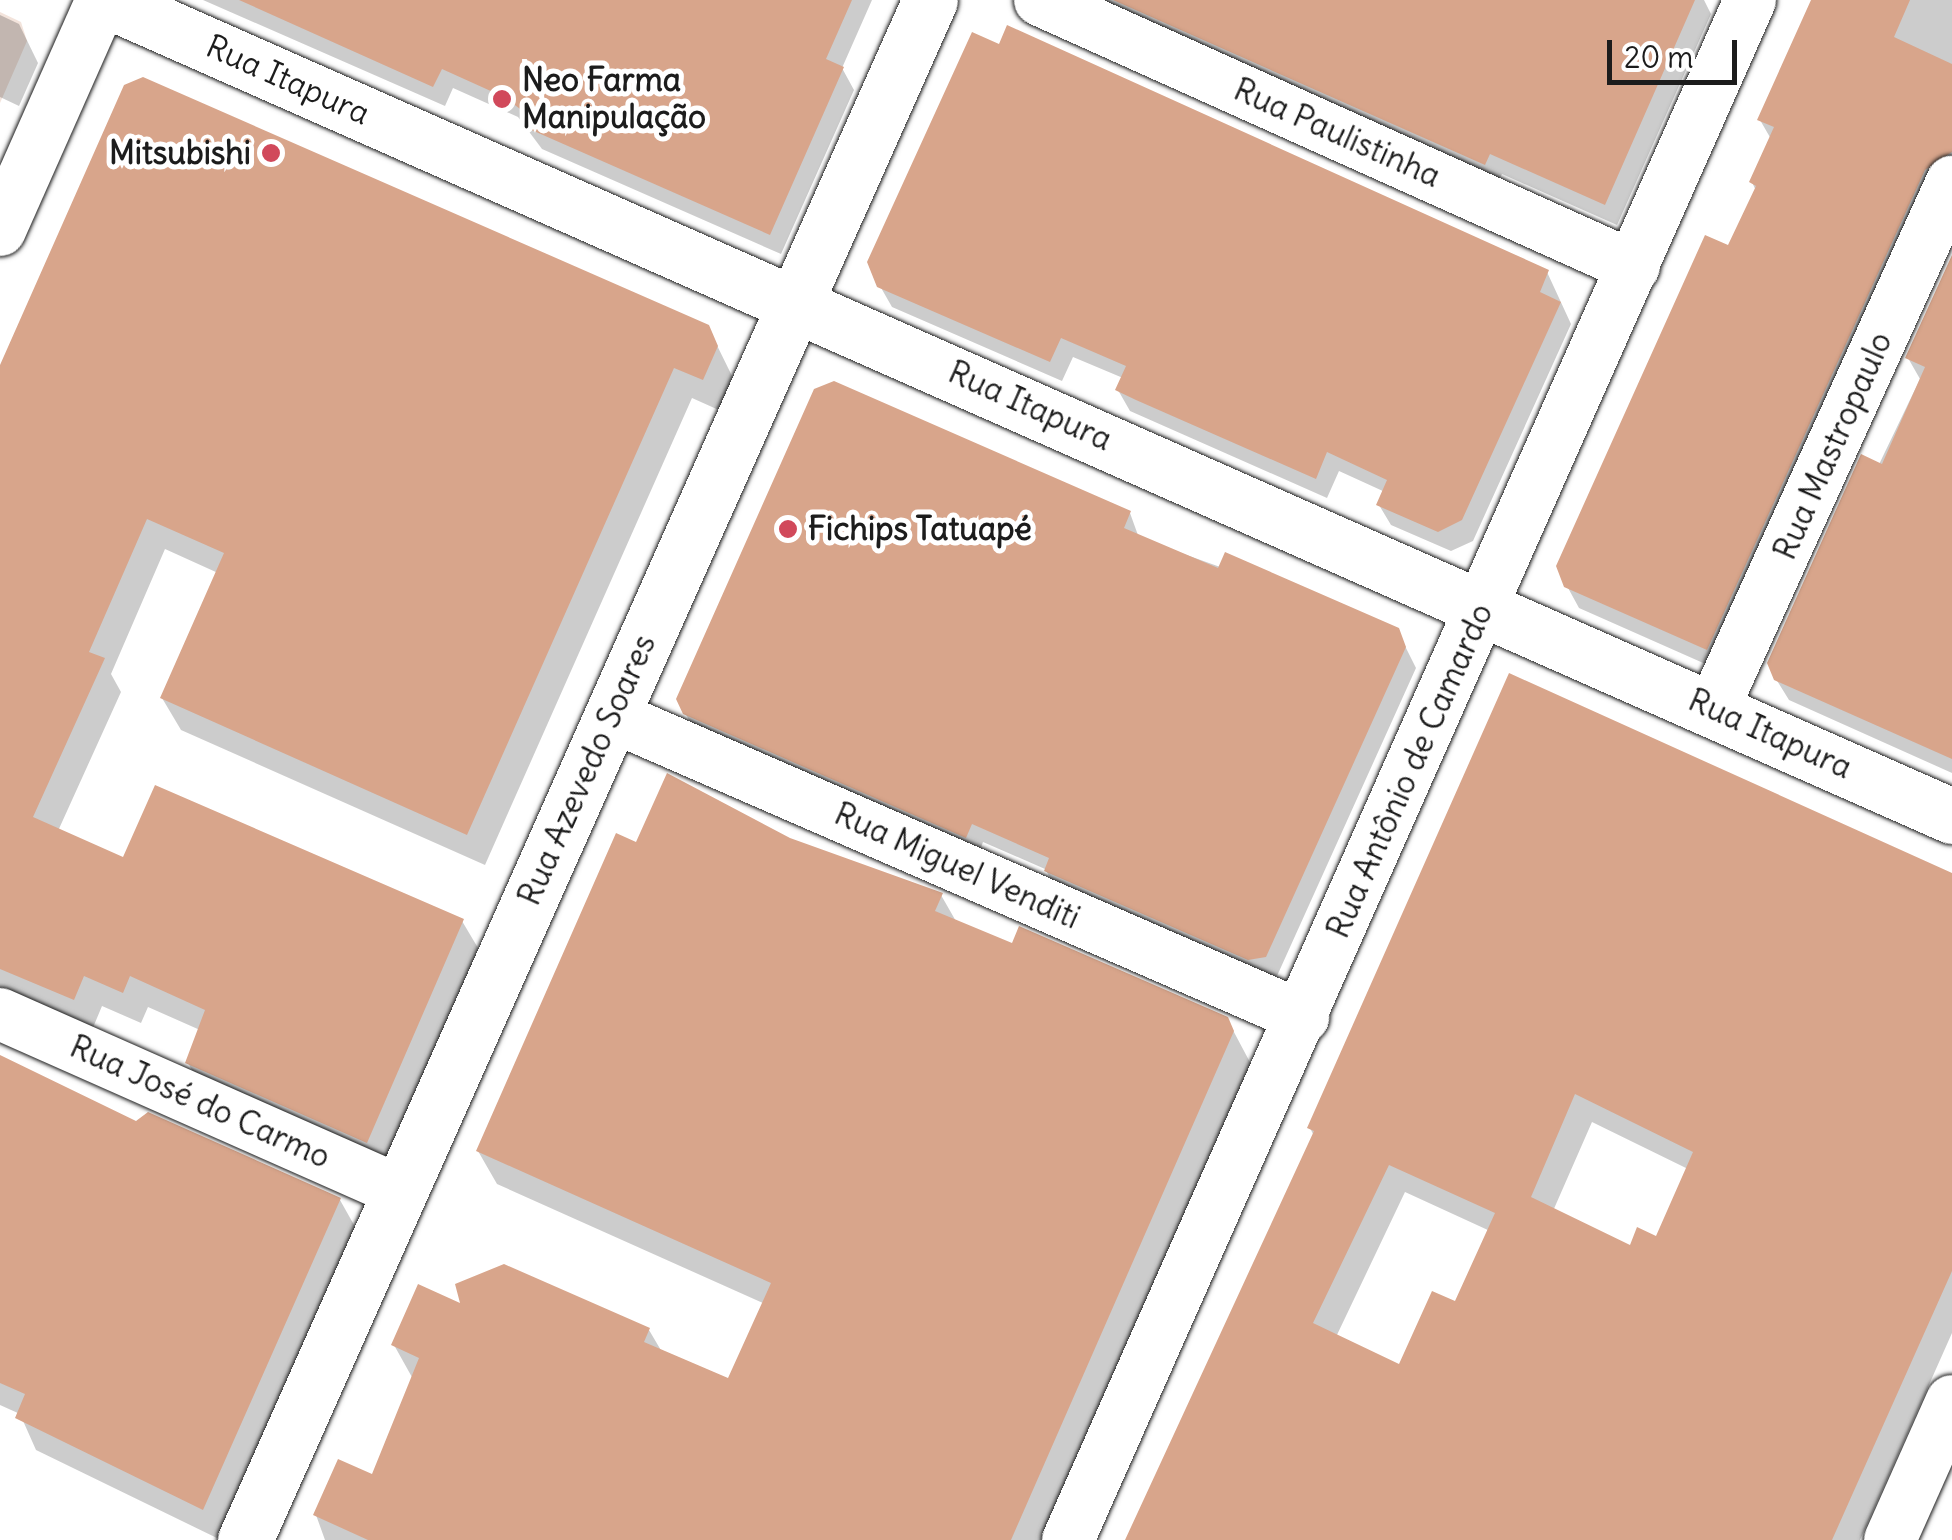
<!DOCTYPE html>
<meta charset="utf-8">
<style>
body{margin:0}
#map{position:relative;width:1952px;height:1540px;overflow:hidden;background:#fff;font-family:Delius,sans-serif}
div>[style]{position:absolute}
.built>*{inset:0;background:#f3e4dc}
.shadow>*{inset:0;background:#0003}
.building>*{inset:0;background:#d8a58b}
.roads{filter:drop-shadow(0 0 2px #1c1c1c) drop-shadow(0 0 2px #1c1c1c)}
.minor>*{height:52px;margin:-26px;padding:0 26px;transform-origin:26px;border-radius:26px;background:#fff}
.tertiary>*{height:55px;margin:-27.5px;padding:0 27.5px;transform-origin:27.5px;border-radius:27.5px;background:#fff}
.dots>*{width:28px;height:28px;translate:-50% -50%;box-sizing:border-box;border:5px solid #fff;border-radius:50%}
span{translate:-50% -50%;white-space:nowrap;text-align:center;line-height:1.15;-webkit-text-stroke:10px #fff;paint-order:stroke}
.street-label{font-size:32px;color:#1c1c1c}
.poi-label{font-size:32px;color:#1c1c1c;font-weight:700}
.left{translate:0 -50%;text-align:left}
.right{translate:-100% -50%;text-align:right}
.scale{position:absolute;left:1607px;top:40px;width:130px;height:45px;box-sizing:border-box;border:5px solid #1c1c1c;border-top:0;padding-left:12px;font-size:30px;line-height:35px;white-space:nowrap;color:#1c1c1c;-webkit-text-stroke:8px #fff;paint-order:stroke}
</style>
<div id="map">
<div class="built">
<div style="clip-path:polygon(0 12px,21px 22px,27px 41px,0 103px)"></div>
</div>
<div class="shadow">
<div style="clip-path:polygon(203px 0,872px 0,842px 68px,854px 90px,781px 254px,542px 149px,518px 117px,453px 88px,445px 106px)"></div>
<div style="clip-path:polygon(1081px 0,1704px 0,1711px 14px,1617px 225px,1502px 174px,1497px 184px)"></div>
<div style="clip-path:polygon(1823px 0,1952px 0,1952px 153px,1719px 670px,1579px 608px,1567px 586px,1756px 191px,1752px 182px,1771px 139px,1760px 120px)"></div>
<div style="clip-path:polygon(0 15px,19px 24px,38px 63px,19px 106px,0 97px)"></div>
<div style="clip-path:polygon(1008px 28px,1547px 272px,1571px 324px,1473px 541px,1451px 551px,1391px 525px,1379px 505px,1385px 492px,1339px 471px,1327px 498px,1130px 411px,1118px 390px,1123px 378px,1073px 357px,1062px 381px,892px 307px,880px 286px)"></div>
<div style="clip-path:polygon(1952px 256px,1952px 773px,1789px 700px,1776px 679px,1920px 379px,1908px 358px)"></div>
<div style="clip-path:polygon(708px 327px,734px 380px,721px 411px,692px 398px,485px 865px,181px 730px,162px 698px,218px 573px,165px 549px,111px 674px,121px 692px,58px 831px,124px 860px,462px 921px,481px 953px,385px 1174px,206px 1095px,188px 1063px,200px 1030px,148px 1007px,141px 1023px,102px 1006px,92px 1030px,0 1024px,0 371px)"></div>
<div style="clip-path:polygon(1130px 513px,1139px 538px,1397px 630px,1416px 668px,1277px 976px,1261px 980px,1058px 891px,1045px 869px,983px 842px,978px 856px,697px 734px,685px 713px)"></div>
<div style="clip-path:polygon(789px 841px,941px 895px,957px 923px,1013px 947px,1227px 1019px,1252px 1066px,1044px 1540px,325px 1540px,316px 1515px,373px 1477px,413px 1379px,394px 1345px,464px 1307px,649px 1330px,662px 1352px,729px 1381px,765px 1304px,497px 1184px,478px 1151px,637px 845px)"></div>
<div style="clip-path:polygon(evenodd,1952px 876px,1952px 1333px,1860px 1540px,1130px 1540px,1314px 1136px,1310px 1128px,1952px 876px,1592px 1122px,1688px 1169px,1656px 1238px,1631px 1248px,1553px 1211px,1592px 1122px,1952px 876px,1405px 1192px,1490px 1231px,1456px 1305px,1400px 1367px,1336px 1337px,1405px 1192px)"></div>
<div style="clip-path:polygon(0 1058px,136px 1124px,340px 1200px,358px 1232px,221px 1540px,36px 1450px,20px 1414px,0 1405px)"></div>
</div>
<div class="building">
<div style="clip-path:polygon(239px 0,852px 0,826px 59px,844px 67px,770px 235px,527px 128px,531px 117px,504px 97px,442px 69px,433px 87px)"></div>
<div style="clip-path:polygon(1113px 0,1695px 0,1605px 205px,1490px 154px,1485px 165px)"></div>
<div style="clip-path:polygon(1811px 0,1910px 0,1894px 37px,1952px 64px,1952px 152px,1925px 170px,1707px 650px,1564px 587px,1556px 566px,1705px 235px,1728px 245px,1756px 186px,1749px 182px,1774px 127px,1757px 120px)"></div>
<div style="clip-path:polygon(1007px 25px,1549px 270px,1540px 292px,1561px 302px,1462px 520px,1438px 532px,1376px 505px,1387px 480px,1327px 452px,1316px 479px,1136px 400px,1115px 390px,1126px 366px,1061px 338px,1050px 362px,877px 287px,867px 262px,972px 32px,999px 44px)"></div>
<div style="clip-path:polygon(143px 77px,709px 325px,718px 346px,703px 380px,674px 368px,467px 835px,160px 698px,224px 553px,147px 519px,89px 652px,105px 658px,33px 817px,123px 857px,155px 785px,464px 919px,367px 1143px,185px 1063px,205px 1010px,130px 976px,123px 993px,84px 976px,74px 1000px,0 969px,0 365px,124px 85px)"></div>
<div style="clip-path:polygon(1952px 255px,1952px 759px,1774px 680px,1767px 663px,1861px 454px,1882px 464px,1925px 367px,1905px 358px)"></div>
<div style="clip-path:polygon(834px 381px,1131px 511px,1124px 528px,1218px 568px,1225px 552px,1399px 628px,1406px 647px,1266px 957px,1248px 960px,1044px 871px,1049px 858px,972px 824px,966px 838px,683px 714px,676px 699px,814px 389px)"></div>
<div style="clip-path:polygon(evenodd,1509px 673px,1952px 873px,1952px 1271px,1832px 1540px,1125px 1540px,1314px 1131px,1307px 1128px,1509px 673px,1575px 1094px,1693px 1152px,1656px 1236px,1637px 1227px,1630px 1245px,1531px 1197px,1575px 1094px,1509px 673px,1389px 1165px,1495px 1213px,1455px 1301px,1432px 1291px,1399px 1364px,1313px 1323px,1389px 1165px)"></div>
<div style="clip-path:polygon(667px 773px,790px 838px,943px 893px,935px 911px,1012px 943px,1019px 926px,1228px 1017px,1234px 1031px,1011px 1540px,368px 1540px,313px 1515px,338px 1459px,372px 1474px,419px 1358px,391px 1345px,418px 1284px,460px 1303px,455px 1284px,504px 1264px,650px 1328px,644px 1342px,728px 1378px,771px 1283px,476px 1151px,616px 833px,636px 842px)"></div>
<div style="clip-path:polygon(0 1055px,136px 1121px,148px 1112px,341px 1198px,203px 1510px,15px 1418px,25px 1394px,0 1383px)"></div>
</div>
<div class="roads">
<div class="minor">
<div style="left:1040px;top:0;width:651px;rotate:24.2deg"></div>
<div style="left:0;top:230px;width:252px;rotate:-66.1deg"></div>
<div style="left:1713px;top:709px;width:579px;rotate:-65.61deg"></div>
<div style="left:612px;top:716px;width:754px;rotate:23.54deg"></div>
<div style="left:0;top:1014px;width:437px;rotate:23.9deg"></div>
<div style="left:1068px;top:1540px;width:1684px;rotate:-66.11deg"></div>
<div style="left:1890px;top:1540px;width:152px;rotate:-66deg"></div>
</div>
<div class="tertiary">
<div style="left:106px;top:0;width:2018px;rotate:23.85deg"></div>
<div style="left:245px;top:1540px;width:1685px;rotate:-66.02deg"></div>
</div>
</div>
<div class="dots">
<div style="left:502px;top:99px;background:#d1495b"></div>
<div style="left:271px;top:153px;background:#d1495b"></div>
<div style="left:788px;top:529px;background:#d1495b"></div>
</div>
<div class="street-label">
<span style="left:288px;top:80px;rotate:24deg">Rua Itapura</span>
<span style="left:1337px;top:133px;rotate:24deg">Rua Paulistinha</span>
<span style="left:1030px;top:406px;rotate:24deg">Rua Itapura</span>
<span style="left:1833px;top:446px;rotate:-66deg">Rua Mastropaulo</span>
<span style="left:1770px;top:734px;rotate:24deg">Rua Itapura</span>
<span style="left:587px;top:770px;rotate:-66deg">Rua Azevedo Soares</span>
<span style="left:1410px;top:771px;rotate:-66deg">Rua Antônio de Camardo</span>
<span style="left:957px;top:866px;rotate:24deg">Rua Miguel Venditi</span>
<span style="left:200px;top:1102px;rotate:24deg">Rua José do Carmo</span>
</div>
<div class="poi-label">
<span class="left" style="left:522px;top:99px">Neo Farma<br>Manipulação</span>
<span class="right" style="left:251px;top:153px">Mitsubishi</span>
<span class="left" style="left:808px;top:529px">Fichips Tatuapé</span>
</div>
<div class="scale">20 m</div>
</div>
